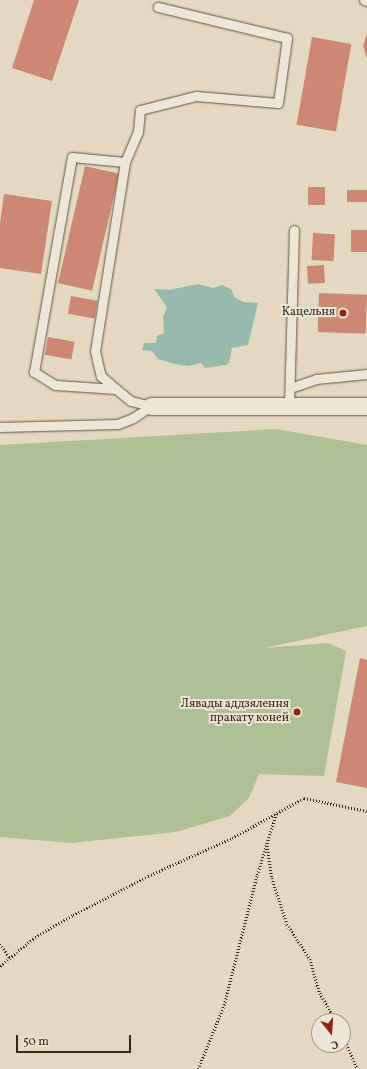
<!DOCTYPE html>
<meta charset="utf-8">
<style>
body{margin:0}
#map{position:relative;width:367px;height:1069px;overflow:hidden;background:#e3d9c0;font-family:Vollkorn,serif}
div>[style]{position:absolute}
.green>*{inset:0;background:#b0c095}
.water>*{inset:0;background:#96bbad}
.building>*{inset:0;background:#cd8874;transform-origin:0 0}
.path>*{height:2.5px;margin-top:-1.25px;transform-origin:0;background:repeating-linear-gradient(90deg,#372619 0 1px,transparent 0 3px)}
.roads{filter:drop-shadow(0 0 1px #625343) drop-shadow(0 0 1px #625343)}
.service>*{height:9px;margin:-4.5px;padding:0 4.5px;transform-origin:4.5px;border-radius:4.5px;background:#ede6d6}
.minor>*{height:17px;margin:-8.5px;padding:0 8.5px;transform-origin:8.5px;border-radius:8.5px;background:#ede6d6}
.dots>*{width:11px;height:11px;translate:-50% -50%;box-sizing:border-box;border:2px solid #ede6d6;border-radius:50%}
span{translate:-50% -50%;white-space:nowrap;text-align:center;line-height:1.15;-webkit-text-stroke:4px #ede6d6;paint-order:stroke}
.poi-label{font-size:12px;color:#372619}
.right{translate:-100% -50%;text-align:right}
.north{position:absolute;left:311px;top:1013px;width:40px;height:40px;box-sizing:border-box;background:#ede6d6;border:1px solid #a4998a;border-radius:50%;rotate:163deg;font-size:11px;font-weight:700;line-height:16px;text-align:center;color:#372619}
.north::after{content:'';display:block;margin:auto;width:14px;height:18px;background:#8f2418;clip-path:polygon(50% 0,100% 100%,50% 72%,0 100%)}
.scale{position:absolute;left:16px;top:1035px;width:115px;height:18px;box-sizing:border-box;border:2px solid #372619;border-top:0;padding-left:5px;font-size:12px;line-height:14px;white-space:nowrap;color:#372619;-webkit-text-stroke:3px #ede6d6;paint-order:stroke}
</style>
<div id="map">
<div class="green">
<div style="clip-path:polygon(276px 429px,367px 445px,367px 626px,264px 648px,328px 643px,346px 651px,324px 776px,259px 774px,249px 798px,230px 816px,176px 832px,71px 843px,0 837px,0 445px)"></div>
</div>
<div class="water">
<div style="clip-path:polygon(198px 284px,213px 288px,222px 285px,231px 289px,235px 298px,244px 302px,258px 303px,248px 345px,232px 348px,229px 363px,226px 365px,205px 368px,201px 363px,189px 366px,174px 364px,158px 359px,152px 351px,142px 350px,144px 343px,156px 343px,157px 336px,164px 333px,163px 317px,167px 307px,154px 289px,169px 290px)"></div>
</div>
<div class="building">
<div style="clip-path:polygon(34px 0,79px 0,52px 81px,12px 68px)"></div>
<div style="clip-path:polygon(367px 33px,367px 59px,363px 46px)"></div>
<div style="left:312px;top:37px;width:40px;height:89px;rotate:10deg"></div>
<div style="left:85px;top:166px;width:35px;height:120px;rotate:13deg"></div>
<div style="left:308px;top:187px;width:17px;height:18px"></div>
<div style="left:347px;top:190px;width:20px;height:12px"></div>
<div style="clip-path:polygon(4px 194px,52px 201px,41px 274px,0 268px,0 224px)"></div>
<div style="left:351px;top:230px;width:16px;height:22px"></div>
<div style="left:313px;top:233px;width:22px;height:27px;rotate:3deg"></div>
<div style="left:324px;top:265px;width:18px;height:17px;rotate:87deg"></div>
<div style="left:319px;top:293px;width:48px;height:39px;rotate:2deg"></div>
<div style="left:71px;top:296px;width:27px;height:18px;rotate:10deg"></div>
<div style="left:48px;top:337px;width:27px;height:18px;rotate:10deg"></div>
<div style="clip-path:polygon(360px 658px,367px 660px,367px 788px,336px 782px)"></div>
</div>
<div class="path">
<div style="left:267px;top:843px;width:35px;rotate:82deg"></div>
<div style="left:272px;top:878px;width:48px;rotate:71.9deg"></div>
<div style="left:287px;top:924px;width:42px;rotate:56.7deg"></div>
<div style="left:310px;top:959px;width:35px;rotate:74deg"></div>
<div style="left:320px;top:993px;width:32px;rotate:60deg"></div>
<div style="left:0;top:944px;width:17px;rotate:54deg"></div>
<div style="left:0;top:966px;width:45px;rotate:-39.6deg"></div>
<div style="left:35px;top:937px;width:44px;rotate:-30.1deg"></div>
<div style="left:73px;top:915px;width:85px;rotate:-27.5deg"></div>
<div style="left:148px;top:876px;width:92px;rotate:-24.3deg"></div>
<div style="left:232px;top:838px;width:82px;rotate:-29.1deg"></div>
<div style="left:304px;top:798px;width:64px;rotate:11.7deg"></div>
<div style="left:343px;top:1036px;width:36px;rotate:66deg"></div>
<div style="left:198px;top:1069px;width:69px;rotate:-67.9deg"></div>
<div style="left:224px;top:1005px;width:134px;rotate:-75.8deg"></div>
<div style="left:257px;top:875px;width:64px;rotate:-72.7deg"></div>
</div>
<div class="roads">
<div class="service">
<div style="left:364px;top:0;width:3px;rotate:18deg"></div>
<div style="left:125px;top:162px;width:33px;rotate:-67deg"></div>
<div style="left:138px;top:132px;width:22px;rotate:-85deg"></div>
<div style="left:140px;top:110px;width:58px;rotate:-14deg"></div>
<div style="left:196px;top:96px;width:82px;rotate:4.9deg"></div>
<div style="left:278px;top:103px;width:66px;rotate:-82.1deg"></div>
<div style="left:287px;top:38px;width:133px;rotate:-166.5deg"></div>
<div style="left:290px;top:388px;width:28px;rotate:-19deg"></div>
<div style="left:316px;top:379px;width:51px;rotate:-5.6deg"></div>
<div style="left:116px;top:389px;width:61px;rotate:-176.2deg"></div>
<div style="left:55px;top:385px;width:25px;rotate:-148deg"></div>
<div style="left:34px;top:372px;width:218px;rotate:-80deg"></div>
<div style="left:72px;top:157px;width:53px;rotate:5.4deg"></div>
<div style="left:125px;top:162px;width:191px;rotate:99deg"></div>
<div style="left:95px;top:351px;width:26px;rotate:77deg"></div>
<div style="left:101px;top:376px;width:20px;rotate:41deg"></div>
<div style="left:116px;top:389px;width:19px;rotate:39deg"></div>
<div style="left:131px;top:401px;width:21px;rotate:14deg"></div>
<div style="left:289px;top:407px;width:177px;rotate:-88.4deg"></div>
<div style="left:0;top:427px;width:118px;rotate:-1.5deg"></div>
<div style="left:118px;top:424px;width:16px;rotate:-22deg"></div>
<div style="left:133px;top:418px;width:22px;rotate:-34deg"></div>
</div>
<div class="minor">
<div style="left:151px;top:406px;width:216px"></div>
</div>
</div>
<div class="dots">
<div style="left:343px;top:313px;background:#8f2418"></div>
<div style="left:297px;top:712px;background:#8f2418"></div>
</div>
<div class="poi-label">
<span class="right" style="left:335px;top:313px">Кацельня</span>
<span class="right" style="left:289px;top:712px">Лявады аддзялення<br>пракату коней</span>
</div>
<div class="north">С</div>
<div class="scale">50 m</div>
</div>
